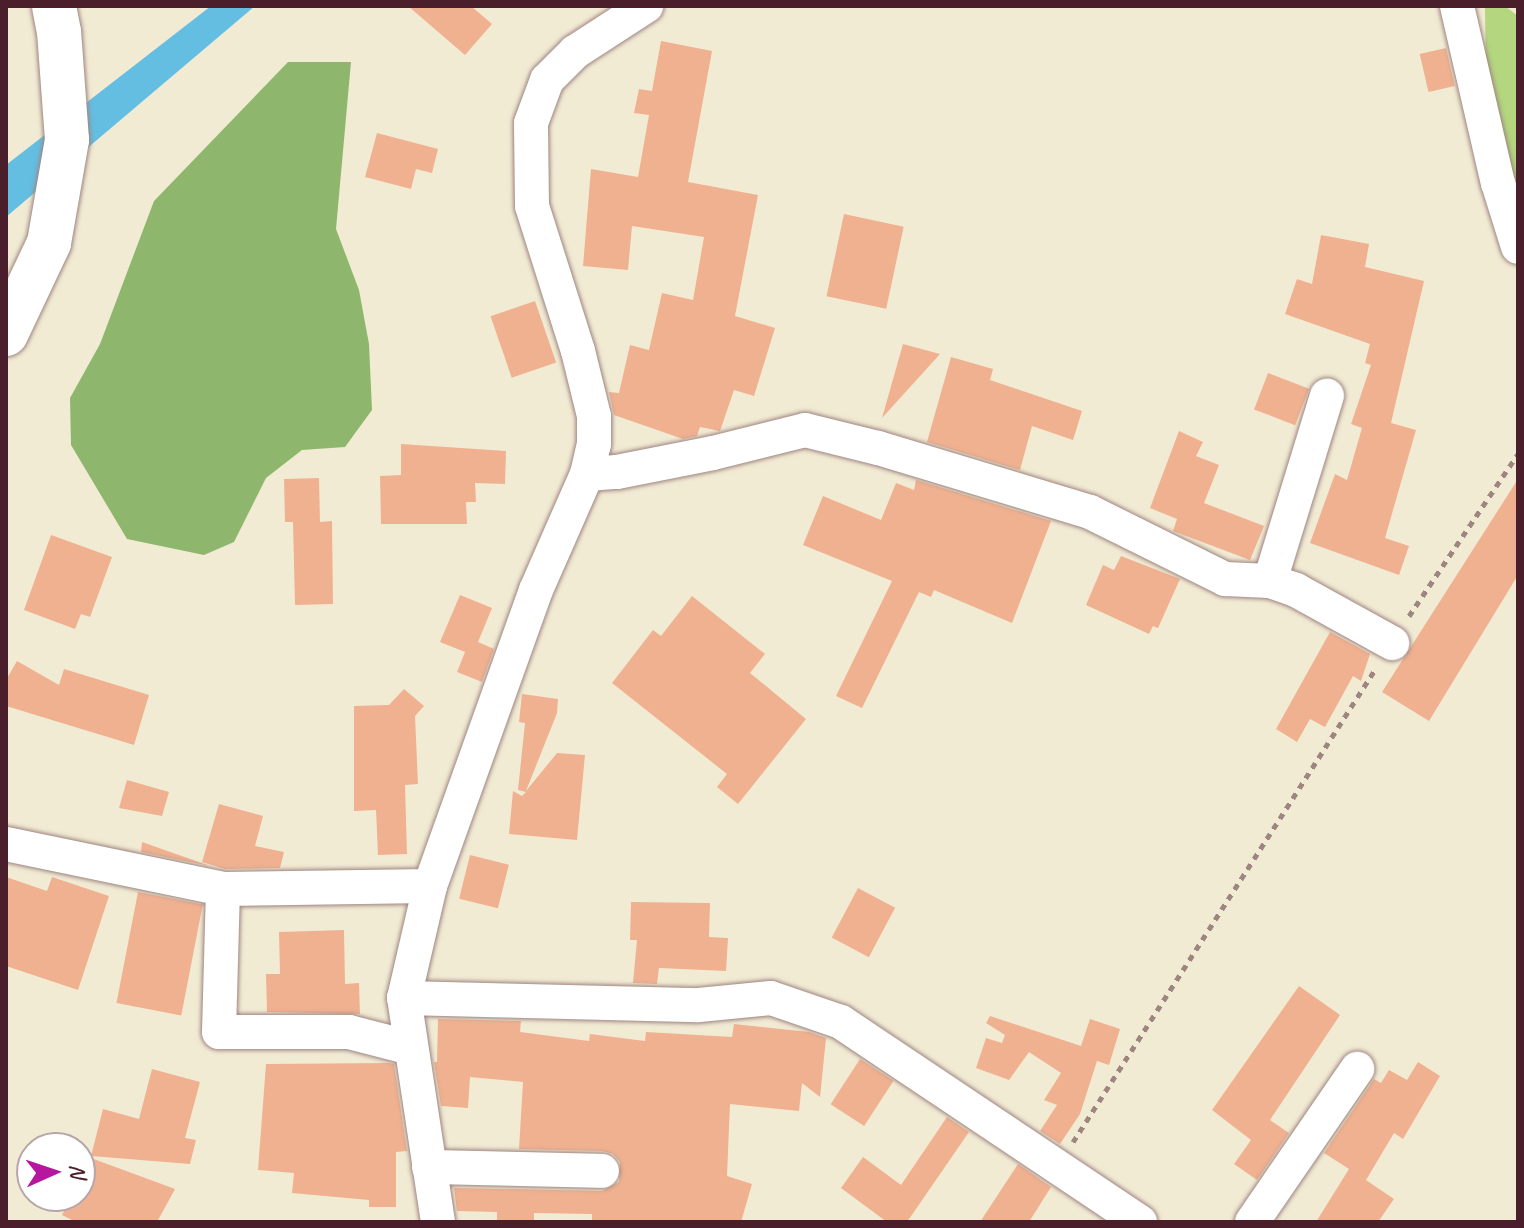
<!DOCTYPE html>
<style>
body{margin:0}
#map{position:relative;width:1524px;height:1228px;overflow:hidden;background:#f2ebd4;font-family:Caveat,sans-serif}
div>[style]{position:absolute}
.green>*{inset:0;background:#b3d67e}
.forest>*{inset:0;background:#8eb76d}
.water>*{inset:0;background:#63bee1}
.building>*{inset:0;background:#f0b190;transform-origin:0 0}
.path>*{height:5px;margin-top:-2.5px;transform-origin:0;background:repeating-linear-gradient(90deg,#9e8580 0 6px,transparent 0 12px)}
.roads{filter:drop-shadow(0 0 2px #9e8580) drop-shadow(0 0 2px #9e8580)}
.street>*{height:34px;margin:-17px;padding:0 17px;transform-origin:17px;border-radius:17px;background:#fff}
.secondary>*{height:44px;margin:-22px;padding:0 22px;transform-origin:22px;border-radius:22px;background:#fff}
span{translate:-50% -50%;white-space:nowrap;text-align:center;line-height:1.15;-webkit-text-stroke:6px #fff;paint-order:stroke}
.frame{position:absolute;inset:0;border:8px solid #4a1f2b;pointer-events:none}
.north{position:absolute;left:16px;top:1132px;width:80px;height:80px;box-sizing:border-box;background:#fff;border:2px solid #b7a5aa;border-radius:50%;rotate:87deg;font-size:22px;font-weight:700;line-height:32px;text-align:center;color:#4a1f2b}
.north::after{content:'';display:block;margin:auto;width:28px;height:36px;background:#b5179e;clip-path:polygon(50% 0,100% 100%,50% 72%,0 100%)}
</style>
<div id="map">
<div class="green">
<div style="clip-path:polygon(1485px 6px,1505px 6px,1518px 16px,1518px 200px,1486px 88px)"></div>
</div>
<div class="forest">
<div style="clip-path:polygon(288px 62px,351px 62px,336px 229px,359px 290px,369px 344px,372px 410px,345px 447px,302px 450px,266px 478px,234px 542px,204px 555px,127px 539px,71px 445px,70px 398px,100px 344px,154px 201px)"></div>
</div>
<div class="water">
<div style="clip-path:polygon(211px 6px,255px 6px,6px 217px,6px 165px)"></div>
</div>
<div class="building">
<div style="clip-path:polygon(408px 6px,471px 6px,492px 24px,465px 55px)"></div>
<div style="clip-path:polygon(661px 41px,712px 51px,688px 182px,758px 195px,735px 316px,775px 328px,754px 396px,734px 390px,720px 431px,700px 427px,697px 436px,683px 439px,614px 415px,609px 392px,619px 393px,630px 345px,649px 350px,662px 293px,693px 300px,704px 237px,632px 226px,628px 270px,583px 266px,591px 169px,638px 177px,649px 115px,634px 113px,639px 89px,652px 91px)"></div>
<div style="left:1446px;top:48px;width:39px;height:27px;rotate:77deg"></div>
<div style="clip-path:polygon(377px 133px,438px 149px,432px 173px,416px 169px,411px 189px,365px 177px)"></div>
<div style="left:844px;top:214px;width:61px;height:84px;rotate:12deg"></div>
<div style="clip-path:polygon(1321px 235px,1369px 244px,1365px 267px,1424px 281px,1391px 423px,1416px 430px,1385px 538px,1409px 546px,1399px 575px,1310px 543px,1335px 474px,1347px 480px,1362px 428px,1351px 424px,1371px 365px,1365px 363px,1370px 344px,1285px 314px,1297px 279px,1312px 284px)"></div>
<div style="left:535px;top:301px;width:65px;height:47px;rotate:71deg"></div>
<div style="clip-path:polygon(903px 344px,940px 354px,882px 418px)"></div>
<div style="clip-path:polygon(951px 357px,993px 369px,990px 380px,1082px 411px,1073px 440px,1032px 426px,1020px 470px,927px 442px)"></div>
<div style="left:1268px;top:373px;width:44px;height:39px;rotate:21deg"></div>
<div style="clip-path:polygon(1179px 431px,1203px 442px,1196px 456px,1219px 465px,1204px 503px,1264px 526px,1250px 560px,1173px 531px,1177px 519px,1150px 508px)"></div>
<div style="clip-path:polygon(401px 444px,506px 451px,505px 484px,475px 483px,476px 502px,466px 502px,467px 524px,381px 524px,380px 476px,401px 475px)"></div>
<div style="clip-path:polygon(319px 478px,320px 522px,332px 521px,333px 604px,295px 605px,293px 522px,285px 522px,284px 479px)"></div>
<div style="clip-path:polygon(1518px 479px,1518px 575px,1429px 721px,1382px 692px)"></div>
<div style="clip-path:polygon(916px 480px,1051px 521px,1012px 623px,934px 590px,931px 597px,919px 592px,862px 708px,836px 696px,892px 581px,803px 545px,823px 496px,881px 520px,896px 483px,914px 490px)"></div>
<div style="clip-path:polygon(51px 535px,112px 557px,90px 617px,81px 614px,75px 629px,24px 610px)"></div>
<div style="clip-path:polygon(1121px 556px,1180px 579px,1158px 628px,1153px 626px,1149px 634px,1086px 605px,1103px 565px,1114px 570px)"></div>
<div style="clip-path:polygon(460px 595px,492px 608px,478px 642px,494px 649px,482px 682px,457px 672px,465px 652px,440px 642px)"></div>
<div style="clip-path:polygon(692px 596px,765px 654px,750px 673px,806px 719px,738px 804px,717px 787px,727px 774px,612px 683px,653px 630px,661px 636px)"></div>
<div style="clip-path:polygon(1330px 632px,1370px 654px,1361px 681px,1353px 676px,1325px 727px,1310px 719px,1297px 742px,1276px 729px)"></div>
<div style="clip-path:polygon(17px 661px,59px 685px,64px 669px,149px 695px,134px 745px,6px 706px,6px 680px)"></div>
<div style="clip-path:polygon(404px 689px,424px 706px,415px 716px,418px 784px,405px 785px,407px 854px,378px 855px,376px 810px,354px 811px,354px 706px,389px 705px)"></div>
<div style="clip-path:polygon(522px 694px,558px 699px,557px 713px,526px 791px,557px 753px,585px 755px,577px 840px,509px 834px,513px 791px,522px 796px,526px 792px,518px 790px,525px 723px,519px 722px)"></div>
<div style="clip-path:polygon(127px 780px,169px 792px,162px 816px,119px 808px)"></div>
<div style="clip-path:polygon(219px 804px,263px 816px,255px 846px,284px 852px,280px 868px,225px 869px,202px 862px)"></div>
<div style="clip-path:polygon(142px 842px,210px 866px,141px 852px)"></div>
<div style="left:470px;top:855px;width:40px;height:45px;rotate:14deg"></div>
<div style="clip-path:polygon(6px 877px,47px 891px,52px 877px,109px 896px,78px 990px,6px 966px)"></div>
<div style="left:858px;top:888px;width:42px;height:56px;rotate:28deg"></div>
<div style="left:138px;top:892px;width:66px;height:113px;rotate:11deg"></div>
<div style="clip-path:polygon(631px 902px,710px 903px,709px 937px,728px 938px,726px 971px,659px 968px,657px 984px,633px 983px,637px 940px,630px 940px)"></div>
<div style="clip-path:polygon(344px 930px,345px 984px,359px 983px,360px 1014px,267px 1012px,266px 974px,280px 974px,279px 932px)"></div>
<div style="clip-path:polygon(1299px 986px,1340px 1015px,1270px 1120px,1289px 1133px,1257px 1180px,1234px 1164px,1251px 1140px,1212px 1110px)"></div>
<div style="clip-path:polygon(990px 1016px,1081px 1046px,1090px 1019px,1120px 1029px,1109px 1065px,1097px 1061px,1080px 1114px,1060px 1144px,1040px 1131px,1057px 1105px,1044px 1100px,1061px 1073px,1029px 1052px,1009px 1080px,976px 1068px,986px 1038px,1002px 1043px,1005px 1035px,986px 1023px)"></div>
<div style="clip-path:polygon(438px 1019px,521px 1021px,520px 1032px,589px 1041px,590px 1034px,645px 1041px,646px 1032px,732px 1037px,734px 1024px,809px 1032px,826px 1038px,820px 1097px,802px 1083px,799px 1111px,730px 1104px,727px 1176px,752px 1184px,741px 1222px,592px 1222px,592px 1214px,534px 1213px,534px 1222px,497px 1222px,497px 1212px,457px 1211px,454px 1188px,602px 1191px,619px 1182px,620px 1162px,613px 1154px,602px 1151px,519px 1149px,523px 1082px,470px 1077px,468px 1108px,441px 1106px,434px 1062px,437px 1062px)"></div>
<div style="left:860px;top:1059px;width:40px;height:54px;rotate:33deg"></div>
<div style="clip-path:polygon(1418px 1062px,1440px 1076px,1403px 1139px,1394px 1133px,1366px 1180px,1360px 1176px,1394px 1199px,1378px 1222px,1316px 1222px,1349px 1169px,1324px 1153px,1374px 1079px,1381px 1083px,1389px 1070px,1407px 1080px)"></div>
<div style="clip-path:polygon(388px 1063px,394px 1064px,407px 1151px,396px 1152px,396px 1207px,369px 1207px,369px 1200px,292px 1193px,294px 1173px,258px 1170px,266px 1064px)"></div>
<div style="clip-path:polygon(152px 1069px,200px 1082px,185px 1138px,196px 1140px,190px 1164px,91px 1156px,103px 1109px,139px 1119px)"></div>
<div style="clip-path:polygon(947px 1117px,969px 1132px,907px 1222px,887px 1222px,841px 1188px,863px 1157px,901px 1185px)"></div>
<div style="clip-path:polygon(91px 1158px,175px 1189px,157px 1222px,76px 1222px,62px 1215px,72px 1196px,80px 1196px,80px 1182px,84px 1184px)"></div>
<div style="clip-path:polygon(1018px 1164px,1051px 1187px,1029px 1222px,980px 1222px)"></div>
</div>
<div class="path">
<div style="left:1409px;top:616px;width:195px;rotate:-56.1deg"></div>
<div style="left:1073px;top:1142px;width:563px;rotate:-57.41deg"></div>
</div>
<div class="roads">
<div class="street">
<div style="left:1457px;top:6px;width:182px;rotate:77deg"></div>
<div style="left:1498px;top:183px;width:67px;rotate:72.6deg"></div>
<div style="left:587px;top:474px;width:30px;rotate:-4deg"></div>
<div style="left:617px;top:472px;width:98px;rotate:-11.2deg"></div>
<div style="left:713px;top:453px;width:95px;rotate:-14deg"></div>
<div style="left:805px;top:430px;width:75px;rotate:13.9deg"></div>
<div style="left:878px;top:448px;width:221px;rotate:16.8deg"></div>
<div style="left:1090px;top:512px;width:151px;rotate:26.4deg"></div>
<div style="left:1225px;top:579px;width:45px;rotate:2.5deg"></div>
<div style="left:1270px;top:581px;width:28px;rotate:19deg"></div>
<div style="left:1296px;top:590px;width:110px;rotate:28.9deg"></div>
<div style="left:1270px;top:581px;width:194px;rotate:-72.9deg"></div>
<div style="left:6px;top:844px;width:222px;rotate:11.7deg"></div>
<div style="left:223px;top:889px;width:207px;rotate:-0.8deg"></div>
<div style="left:223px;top:889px;width:143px;rotate:91.6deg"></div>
<div style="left:219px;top:1032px;width:130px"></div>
<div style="left:349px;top:1032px;width:64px;rotate:14.5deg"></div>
<div style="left:404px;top:998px;width:295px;rotate:1.4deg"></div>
<div style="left:699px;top:1005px;width:72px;rotate:-5.6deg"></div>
<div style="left:771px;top:998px;width:74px;rotate:18.9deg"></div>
<div style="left:841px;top:1022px;width:360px;rotate:33.8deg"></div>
<div style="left:429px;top:1167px;width:173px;rotate:1.3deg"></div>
<div style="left:438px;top:1222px;width:227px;rotate:-98.6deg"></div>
<div style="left:404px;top:998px;width:115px;rotate:-76.9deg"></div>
<div style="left:430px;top:886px;width:314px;rotate:-70.3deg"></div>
<div style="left:536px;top:590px;width:127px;rotate:-66.3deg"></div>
<div style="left:587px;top:474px;width:31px;rotate:-77deg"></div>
<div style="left:594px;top:444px;width:28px;rotate:-90deg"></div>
<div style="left:594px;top:416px;width:67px;rotate:-103.8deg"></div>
<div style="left:578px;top:351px;width:152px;rotate:-107.6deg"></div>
<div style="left:532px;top:206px;width:83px;rotate:-90.7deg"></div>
<div style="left:531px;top:123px;width:46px;rotate:-69.6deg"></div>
<div style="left:547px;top:80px;width:40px;rotate:-45deg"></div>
<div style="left:575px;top:52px;width:85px;rotate:-32.9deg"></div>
<div style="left:1252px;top:1222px;width:186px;rotate:-55.5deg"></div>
</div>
<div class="secondary">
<div style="left:6px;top:334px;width:101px;rotate:-64.7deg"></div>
<div style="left:49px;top:243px;width:105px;rotate:-80.1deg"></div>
<div style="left:67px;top:140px;width:108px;rotate:-94.2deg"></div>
<div style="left:59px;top:32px;width:26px;rotate:-101deg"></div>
</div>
</div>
<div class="frame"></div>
<div class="north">N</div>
</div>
